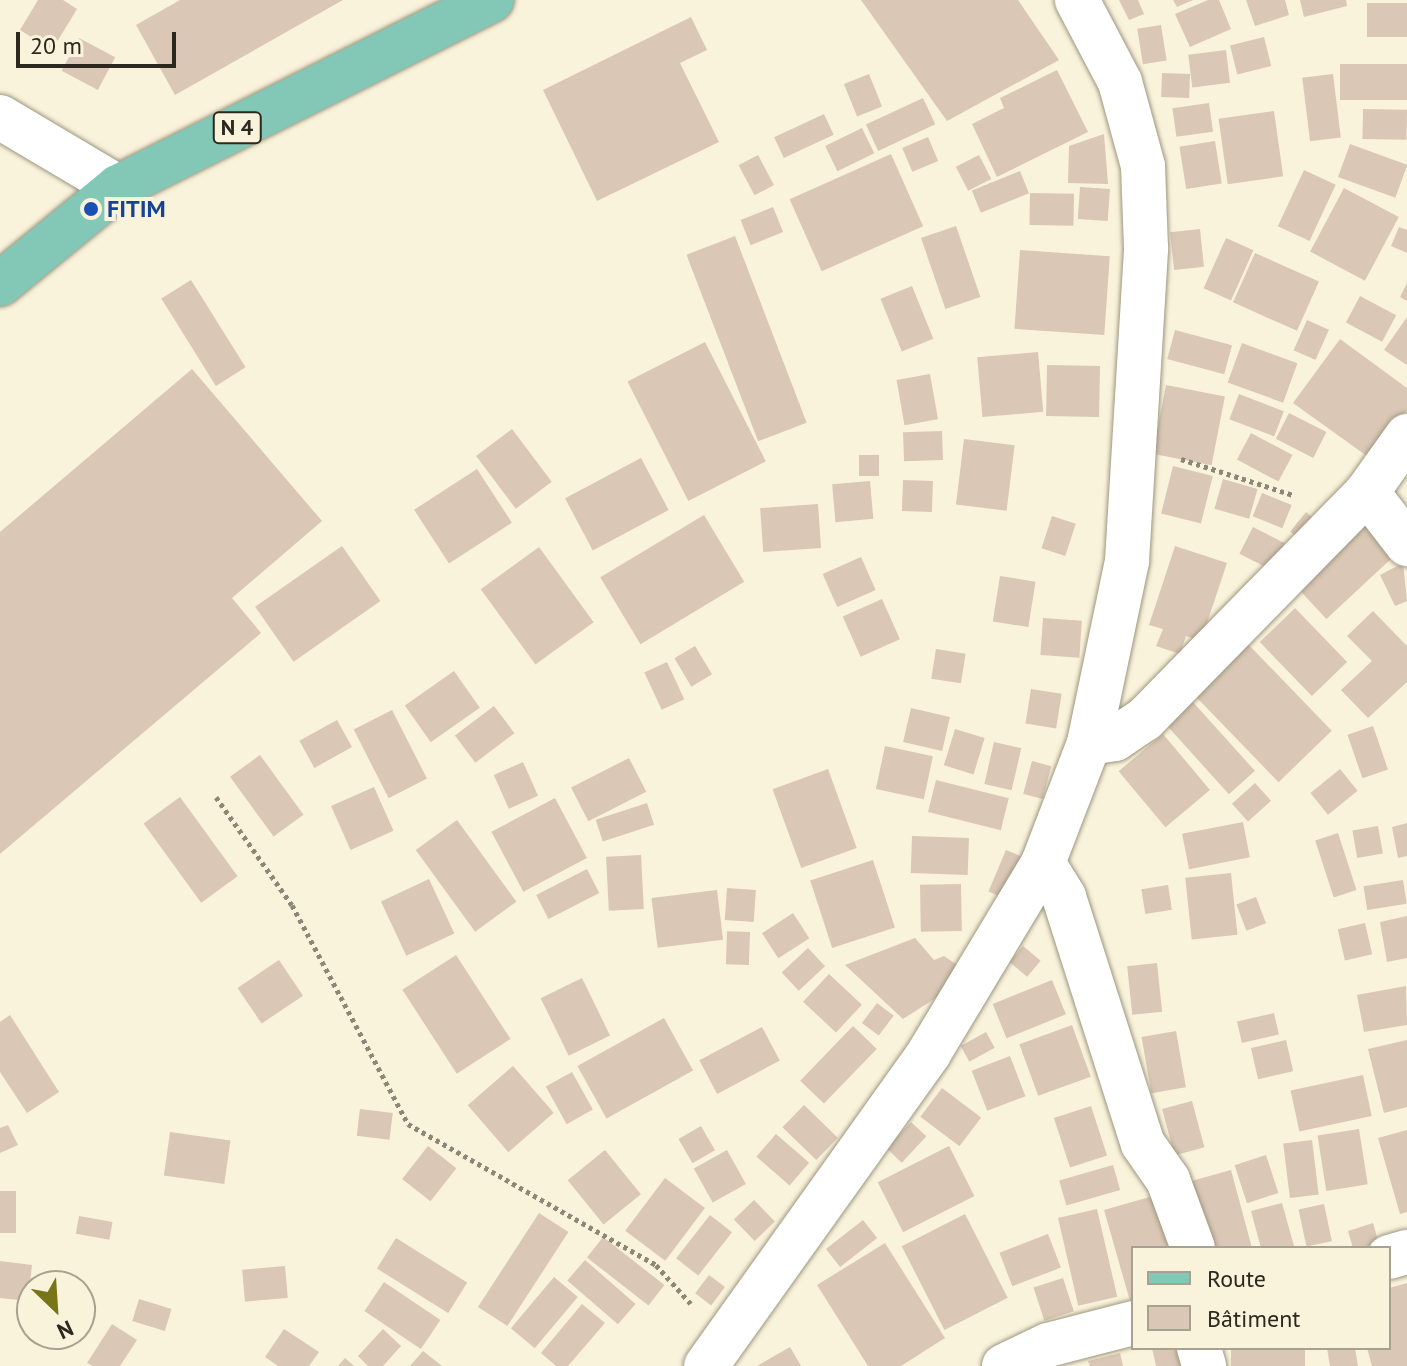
<!DOCTYPE html>
<meta charset="utf-8">
<style>
body{margin:0}
#map{position:relative;width:1407px;height:1366px;overflow:hidden;background:#faf3db;font-family:"PT Sans",sans-serif}
div>[style]{position:absolute}
.building>*{inset:0;background:#dac7b5;transform-origin:0 0}
.path>*{height:5px;margin-top:-2.5px;transform-origin:0;background:repeating-linear-gradient(90deg,#8c8777 0 4px,transparent 0 8px)}
.roads{filter:drop-shadow(0 0 2px #9d9680) drop-shadow(0 0 2px #9d9680)}
.minor>*{height:44px;margin:-22px;padding:0 22px;transform-origin:22px;border-radius:22px;background:#fff}
.primary>*{height:44px;margin:-22px;padding:0 22px;transform-origin:22px;border-radius:22px;background:#83c7b7}
.dots>*{width:22px;height:22px;translate:-50% -50%;box-sizing:border-box;border:4px solid #faf3db;border-radius:50%}
span{translate:-50% -50%;white-space:nowrap;text-align:center;line-height:1.15;-webkit-text-stroke:8px #faf3db;paint-order:stroke}
.shield-label span{padding:2px 6px;background:#faf3db;border:2px solid;border-radius:6px;-webkit-text-stroke-width:0}
.shield-label{font-size:22px;color:#2a281f;font-weight:700}
.transit-label{font-size:24px;color:#164399;font-weight:700}
.left{translate:0 -50%;text-align:left}
.legend{position:absolute;left:1131px;top:1246px;width:260px;height:104px;box-sizing:border-box;background:#faf3db;border:2px solid #a7a290;margin:0;padding:10px 14px;list-style:none;font-size:24px;color:#2a281f}
.legend li{display:flex;align-items:center;gap:16px;height:40px}
.legend b{width:40px;border:2px solid #a7a290}
.north{position:absolute;left:16px;top:1270px;width:80px;height:80px;box-sizing:border-box;background:#faf3db;border:2px solid #a7a290;border-radius:50%;rotate:155deg;font-size:22px;font-weight:700;line-height:32px;text-align:center;color:#2a281f}
.north::after{content:'';display:block;margin:auto;width:28px;height:36px;background:#787418;clip-path:polygon(50% 0,100% 100%,50% 72%,0 100%)}
.scale{position:absolute;left:16px;top:32px;width:160px;height:36px;box-sizing:border-box;border:4px solid #2a281f;border-top:0;padding-left:10px;font-size:24px;line-height:28px;white-space:nowrap;color:#2a281f;-webkit-text-stroke:6px #faf3db;paint-order:stroke}
</style>
<div id="map">
<div class="building">
<div style="clip-path:polygon(38px 0,63px 0,77px 9px,52px 50px,20px 30px)"></div>
<div style="clip-path:polygon(180px 0,343px 0,175px 95px,136px 25px)"></div>
<div style="clip-path:polygon(861px 0,1018px 0,1059px 60px,947px 121px)"></div>
<div style="clip-path:polygon(1119px 0,1138px 0,1144px 14px,1129px 20px)"></div>
<div style="clip-path:polygon(1173px 0,1193px 0,1177px 7px)"></div>
<div style="clip-path:polygon(1208px 0,1219px 0,1231px 29px,1190px 47px,1175px 14px)"></div>
<div style="clip-path:polygon(1246px 0,1285px 0,1289px 15px,1255px 26px)"></div>
<div style="clip-path:polygon(1300px 0,1346px 0,1347px 6px,1304px 17px)"></div>
<div style="left:1407px;top:3px;width:34px;height:40px;rotate:90deg"></div>
<div style="clip-path:polygon(691px 17px,707px 50px,680px 63px,719px 142px,597px 201px,543px 90px)"></div>
<div style="left:1161px;top:25px;width:36px;height:24px;rotate:81deg"></div>
<div style="left:1264px;top:37px;width:30px;height:35px;rotate:76deg"></div>
<div style="left:79px;top:38px;width:41px;height:37px;rotate:28deg"></div>
<div style="left:1226px;top:50px;width:33px;height:38px;rotate:83deg"></div>
<div style="left:1407px;top:64px;width:36px;height:67px;rotate:90deg"></div>
<div style="clip-path:polygon(1057px 70px,1088px 132px,997px 177px,972px 124px,1004px 108px,1000px 98px)"></div>
<div style="left:1162px;top:73px;width:28px;height:24px;rotate:2deg"></div>
<div style="left:869px;top:74px;width:35px;height:27px;rotate:68deg"></div>
<div style="left:1333px;top:74px;width:64px;height:31px;rotate:83deg"></div>
<div style="left:923px;top:98px;width:29px;height:63px;rotate:65deg"></div>
<div style="left:1209px;top:103px;width:29px;height:37px;rotate:82deg"></div>
<div style="left:1363px;top:109px;width:44px;height:30px;rotate:1deg"></div>
<div style="left:1274px;top:111px;width:66px;height:56px;rotate:82deg"></div>
<div style="left:824px;top:114px;width:23px;height:55px;rotate:65deg"></div>
<div style="left:862px;top:128px;width:28px;height:41px;rotate:64deg"></div>
<div style="clip-path:polygon(1104px 134px,1108px 184px,1068px 183px,1069px 146px)"></div>
<div style="left:928px;top:137px;width:26px;height:28px;rotate:67deg"></div>
<div style="left:1215px;top:141px;width:43px;height:36px;rotate:81deg"></div>
<div style="left:1350px;top:144px;width:61px;height:35px;rotate:20deg"></div>
<div style="left:891px;top:154px;width:79px;height:111px;rotate:66deg"></div>
<div style="left:758px;top:155px;width:34px;height:22px;rotate:62deg"></div>
<div style="left:979px;top:155px;width:27px;height:26px;rotate:63deg"></div>
<div style="left:1304px;top:170px;width:35px;height:62px;rotate:25deg"></div>
<div style="left:1020px;top:171px;width:24px;height:52px;rotate:68deg"></div>
<div style="left:1080px;top:187px;width:30px;height:32px;rotate:4deg"></div>
<div style="left:1344px;top:188px;width:62px;height:72px;rotate:28deg"></div>
<div style="left:1030px;top:193px;width:44px;height:32px;rotate:1deg"></div>
<div style="left:773px;top:207px;width:27px;height:35px;rotate:68deg"></div>
<div style="left:956px;top:226px;width:75px;height:37px;rotate:71deg"></div>
<div style="clip-path:polygon(1399px 227px,1407px 230px,1407px 253px,1391px 246px)"></div>
<div style="left:1200px;top:229px;width:38px;height:30px;rotate:84deg"></div>
<div style="left:735px;top:236px;width:200px;height:52px;rotate:69deg"></div>
<div style="left:1226px;top:238px;width:30px;height:55px;rotate:24deg"></div>
<div style="left:1020px;top:250px;width:90px;height:79px;rotate:4deg"></div>
<div style="left:1255px;top:253px;width:70px;height:54px;rotate:24deg"></div>
<div style="left:191px;top:280px;width:103px;height:35px;rotate:58deg"></div>
<div style="clip-path:polygon(1407px 283px,1407px 301px,1400px 297px)"></div>
<div style="left:912px;top:286px;width:57px;height:34px;rotate:68deg"></div>
<div style="left:1360px;top:296px;width:41px;height:30px;rotate:28deg"></div>
<div style="clip-path:polygon(1407px 317px,1407px 365px,1384px 350px)"></div>
<div style="left:1307px;top:320px;width:24px;height:33px;rotate:24deg"></div>
<div style="left:1175px;top:330px;width:59px;height:30px;rotate:15deg"></div>
<div style="clip-path:polygon(1340px 339px,1407px 388px,1407px 410px,1371px 459px,1293px 403px)"></div>
<div style="left:705px;top:342px;width:134px;height:87px;rotate:63deg"></div>
<div style="left:1242px;top:343px;width:59px;height:42px;rotate:20deg"></div>
<div style="left:1038px;top:352px;width:60px;height:61px;rotate:85deg"></div>
<div style="left:1047px;top:365px;width:53px;height:51px;rotate:1deg"></div>
<div style="clip-path:polygon(192px 369px,322px 521px,232px 598px,261px 633px,0 854px,0 532px)"></div>
<div style="left:930px;top:374px;width:46px;height:34px;rotate:80deg"></div>
<div style="left:1166px;top:385px;width:60px;height:70px;rotate:11deg"></div>
<div style="left:1239px;top:394px;width:48px;height:27px;rotate:21deg"></div>
<div style="left:1289px;top:413px;width:42px;height:29px;rotate:27deg"></div>
<div style="left:512px;top:429px;width:66px;height:45px;rotate:53deg"></div>
<div style="left:942px;top:431px;width:29px;height:39px;rotate:88deg"></div>
<div style="left:1251px;top:433px;width:47px;height:30px;rotate:28deg"></div>
<div style="left:964px;top:439px;width:51px;height:66px;rotate:7deg"></div>
<div style="left:879px;top:455px;width:21px;height:20px;rotate:90deg"></div>
<div style="left:641px;top:458px;width:59px;height:86px;rotate:62deg"></div>
<div style="left:1173px;top:466px;width:41px;height:49px;rotate:14deg"></div>
<div style="left:477px;top:469px;width:64px;height:75px;rotate:57deg"></div>
<div style="left:1223px;top:479px;width:36px;height:31px;rotate:16deg"></div>
<div style="left:903px;top:480px;width:30px;height:31px;rotate:2deg"></div>
<div style="left:870px;top:481px;width:38px;height:38px;rotate:85deg"></div>
<div style="left:1262px;top:493px;width:32px;height:25px;rotate:22deg"></div>
<div style="left:818px;top:504px;width:44px;height:58px;rotate:86deg"></div>
<div style="left:1306px;top:512px;width:14px;height:25px;rotate:39deg"></div>
<div style="left:704px;top:515px;width:78px;height:121px;rotate:59deg"></div>
<div style="left:1052px;top:516px;width:25px;height:34px;rotate:18deg"></div>
<div style="left:1253px;top:527px;width:42px;height:30px;rotate:27deg"></div>
<div style="left:1365px;top:527px;width:41px;height:91px;rotate:47deg"></div>
<div style="left:342px;top:546px;width:67px;height:106px;rotate:55deg"></div>
<div style="clip-path:polygon(1175px 546px,1227px 563px,1201px 641px,1186px 636px,1180px 654px,1156px 646px,1163px 629px,1149px 625px)"></div>
<div style="left:539px;top:547px;width:93px;height:72px;rotate:54deg"></div>
<div style="left:861px;top:557px;width:36px;height:42px;rotate:66deg"></div>
<div style="clip-path:polygon(1403px 563px,1407px 601px,1395px 606px,1380px 575px)"></div>
<div style="left:1000px;top:576px;width:36px;height:46px;rotate:9deg"></div>
<div style="left:882px;top:599px;width:44px;height:43px;rotate:66deg"></div>
<div style="left:1295px;top:608px;width:75px;height:49px;rotate:46deg"></div>
<div style="clip-path:polygon(1373px 611px,1407px 646px,1407px 682px,1368px 718px,1341px 690px,1372px 661px,1347px 636px)"></div>
<div style="left:1043px;top:618px;width:39px;height:37px;rotate:4deg"></div>
<div style="left:1247px;top:643px;width:122px;height:74px;rotate:46deg"></div>
<div style="left:695px;top:646px;width:33px;height:24px;rotate:59deg"></div>
<div style="left:936px;top:649px;width:30px;height:30px;rotate:9deg"></div>
<div style="left:667px;top:662px;width:41px;height:25px;rotate:65deg"></div>
<div style="left:454px;top:671px;width:45px;height:60px;rotate:55deg"></div>
<div style="left:1031px;top:689px;width:31px;height:35px;rotate:9deg"></div>
<div style="left:1192px;top:701px;width:94px;height:35px;rotate:48deg"></div>
<div style="left:494px;top:706px;width:34px;height:49px;rotate:53deg"></div>
<div style="left:911px;top:708px;width:40px;height:35px;rotate:13deg"></div>
<div style="left:392px;top:710px;width:77px;height:43px;rotate:63deg"></div>
<div style="left:337px;top:720px;width:31px;height:43px;rotate:61deg"></div>
<div style="left:1373px;top:726px;width:46px;height:27px;rotate:71deg"></div>
<div style="left:955px;top:729px;width:31px;height:38px;rotate:17deg"></div>
<div style="left:1163px;top:734px;width:73px;height:58px;rotate:50deg"></div>
<div style="left:994px;top:742px;width:28px;height:43px;rotate:13deg"></div>
<div style="left:885px;top:746px;width:49px;height:44px;rotate:12deg"></div>
<div style="left:260px;top:755px;width:74px;height:37px;rotate:54deg"></div>
<div style="left:629px;top:758px;width:38px;height:65px;rotate:63deg"></div>
<div style="left:1032px;top:761px;width:20px;height:34px;rotate:15deg"></div>
<div style="left:523px;top:762px;width:37px;height:32px;rotate:66deg"></div>
<div style="left:828px;top:769px;width:84px;height:59px;rotate:70deg"></div>
<div style="left:1340px;top:769px;width:28px;height:38px;rotate:51deg"></div>
<div style="left:936px;top:780px;width:75px;height:33px;rotate:14deg"></div>
<div style="left:1255px;top:783px;width:24px;height:31px;rotate:48deg"></div>
<div style="left:374px;top:787px;width:48px;height:47px;rotate:66deg"></div>
<div style="left:180px;top:797px;width:98px;height:45px;rotate:54deg"></div>
<div style="left:555px;top:798px;width:68px;height:72px;rotate:62deg"></div>
<div style="left:647px;top:803px;width:23px;height:54px;rotate:72deg"></div>
<div style="left:457px;top:820px;width:101px;height:51px;rotate:54deg"></div>
<div style="left:1243px;top:822px;width:36px;height:62px;rotate:79deg"></div>
<div style="clip-path:polygon(1407px 823px,1407px 856px,1398px 858px,1392px 827px)"></div>
<div style="left:1378px;top:826px;width:28px;height:26px;rotate:80deg"></div>
<div style="left:1338px;top:833px;width:60px;height:24px;rotate:72deg"></div>
<div style="left:912px;top:836px;width:57px;height:37px;rotate:2deg"></div>
<div style="left:1006px;top:850px;width:25px;height:45px;rotate:23deg"></div>
<div style="left:641px;top:855px;width:54px;height:35px;rotate:87deg"></div>
<div style="left:873px;top:860px;width:71px;height:66px;rotate:72deg"></div>
<div style="left:587px;top:869px;width:27px;height:57px;rotate:63deg"></div>
<div style="left:1231px;top:873px;width:62px;height:46px;rotate:84deg"></div>
<div style="left:429px;top:879px;width:60px;height:53px;rotate:65deg"></div>
<div style="left:1403px;top:880px;width:24px;height:40px;rotate:81deg"></div>
<div style="left:961px;top:884px;width:47px;height:41px;rotate:89deg"></div>
<div style="left:1168px;top:885px;width:25px;height:27px;rotate:81deg"></div>
<div style="left:727px;top:888px;width:29px;height:32px;rotate:4deg"></div>
<div style="left:717px;top:890px;width:50px;height:66px;rotate:83deg"></div>
<div style="left:1256px;top:897px;width:28px;height:21px;rotate:69deg"></div>
<div style="left:793px;top:913px;width:30px;height:37px;rotate:57deg"></div>
<div style="clip-path:polygon(1407px 916px,1407px 958px,1387px 962px,1380px 922px)"></div>
<div style="left:1365px;top:923px;width:32px;height:28px;rotate:77deg"></div>
<div style="left:750px;top:932px;width:33px;height:23px;rotate:92deg"></div>
<div style="clip-path:polygon(915px 938px,934px 960px,944px 956px,966px 971px,953px 987px,903px 1019px,845px 965px)"></div>
<div style="left:1023px;top:946px;width:23px;height:21px;rotate:40deg"></div>
<div style="left:808px;top:948px;width:25px;height:36px;rotate:47deg"></div>
<div style="left:456px;top:955px;width:100px;height:64px;rotate:57deg"></div>
<div style="left:279px;top:960px;width:43px;height:50px;rotate:56deg"></div>
<div style="left:1157px;top:963px;width:49px;height:30px;rotate:84deg"></div>
<div style="left:829px;top:974px;width:45px;height:38px;rotate:43deg"></div>
<div style="left:582px;top:978px;width:64px;height:46px;rotate:64deg"></div>
<div style="left:1052px;top:980px;width:37px;height:64px;rotate:68deg"></div>
<div style="clip-path:polygon(1406px 986px,1407px 1025px,1364px 1032px,1357px 995px)"></div>
<div style="left:877px;top:1003px;width:21px;height:25px;rotate:37deg"></div>
<div style="left:1274px;top:1013px;width:22px;height:38px;rotate:77deg"></div>
<div style="clip-path:polygon(10px 1015px,59px 1092px,27px 1113px,0 1072px,0 1022px)"></div>
<div style="left:664px;top:1018px;width:60px;height:99px;rotate:61deg"></div>
<div style="left:1072px;top:1025px;width:55px;height:56px;rotate:70deg"></div>
<div style="left:853px;top:1026px;width:33px;height:76px;rotate:44deg"></div>
<div style="left:762px;top:1027px;width:38px;height:71px;rotate:62deg"></div>
<div style="left:1176px;top:1031px;width:57px;height:35px;rotate:80deg"></div>
<div style="left:986px;top:1032px;width:18px;height:29px;rotate:61deg"></div>
<div style="left:1286px;top:1040px;width:32px;height:36px;rotate:77deg"></div>
<div style="clip-path:polygon(1407px 1040px,1407px 1107px,1384px 1113px,1368px 1049px)"></div>
<div style="left:1010px;top:1056px;width:43px;height:41px;rotate:69deg"></div>
<div style="left:513px;top:1066px;width:62px;height:60px;rotate:49deg"></div>
<div style="left:572px;top:1072px;width:43px;height:30px;rotate:61deg"></div>
<div style="left:1363px;top:1075px;width:42px;height:74px;rotate:78deg"></div>
<div style="left:942px;top:1088px;width:49px;height:36px;rotate:37deg"></div>
<div style="left:1192px;top:1101px;width:48px;height:31px;rotate:75deg"></div>
<div style="left:804px;top:1105px;width:47px;height:31px;rotate:44deg"></div>
<div style="left:1091px;top:1106px;width:52px;height:39px;rotate:72deg"></div>
<div style="left:360px;top:1109px;width:33px;height:27px;rotate:7deg"></div>
<div style="left:911px;top:1122px;width:21px;height:36px;rotate:43deg"></div>
<div style="clip-path:polygon(8px 1125px,18px 1145px,0 1153px,0 1128px)"></div>
<div style="left:701px;top:1126px;width:28px;height:26px;rotate:60deg"></div>
<div style="left:1359px;top:1129px;width:56px;height:42px;rotate:81deg"></div>
<div style="clip-path:polygon(1407px 1130px,1407px 1212px,1400px 1214px,1378px 1138px)"></div>
<div style="left:170px;top:1132px;width:61px;height:44px;rotate:8deg"></div>
<div style="left:776px;top:1134px;width:44px;height:30px;rotate:41deg"></div>
<div style="left:1312px;top:1140px;width:55px;height:29px;rotate:83deg"></div>
<div style="left:428px;top:1146px;width:36px;height:42px;rotate:38deg"></div>
<div style="left:949px;top:1146px;width:56px;height:80px;rotate:63deg"></div>
<div style="left:605px;top:1150px;width:57px;height:48px;rotate:51deg"></div>
<div style="left:727px;top:1150px;width:39px;height:38px;rotate:61deg"></div>
<div style="left:1266px;top:1155px;width:40px;height:33px;rotate:72deg"></div>
<div style="left:1113px;top:1165px;width:26px;height:56px;rotate:74deg"></div>
<div style="clip-path:polygon(1231px 1170px,1252px 1248px,1206px 1248px,1188px 1182px)"></div>
<div style="left:665px;top:1178px;width:50px;height:66px;rotate:37deg"></div>
<div style="left:0;top:1191px;width:16px;height:42px"></div>
<div style="clip-path:polygon(1160px 1194px,1176px 1248px,1133px 1248px,1132px 1308px,1104px 1210px)"></div>
<div style="left:754px;top:1200px;width:30px;height:28px;rotate:46deg"></div>
<div style="clip-path:polygon(1282px 1203px,1294px 1246px,1261px 1248px,1251px 1211px)"></div>
<div style="left:1324px;top:1204px;width:38px;height:26px;rotate:78deg"></div>
<div style="left:1097px;top:1209px;width:90px;height:40px;rotate:77deg"></div>
<div style="left:539px;top:1213px;width:35px;height:112px;rotate:33deg"></div>
<div style="left:965px;top:1214px;width:94px;height:71px;rotate:63deg"></div>
<div style="left:710px;top:1215px;width:28px;height:55px;rotate:38deg"></div>
<div style="left:79px;top:1216px;width:34px;height:18px;rotate:10deg"></div>
<div style="left:863px;top:1220px;width:23px;height:47px;rotate:52deg"></div>
<div style="clip-path:polygon(1373px 1223px,1379px 1244px,1353px 1248px,1348px 1231px)"></div>
<div style="left:1048px;top:1234px;width:36px;height:52px;rotate:69deg"></div>
<div style="left:603px;top:1237px;width:78px;height:26px;rotate:38deg"></div>
<div style="left:396px;top:1238px;width:84px;height:36px;rotate:32deg"></div>
<div style="clip-path:polygon(885px 1243px,945px 1338px,901px 1366px,868px 1366px,817px 1285px)"></div>
<div style="left:585px;top:1260px;width:67px;height:27px;rotate:41deg"></div>
<div style="clip-path:polygon(0 1261px,32px 1265px,28px 1301px,0 1298px)"></div>
<div style="left:285px;top:1266px;width:32px;height:43px;rotate:85deg"></div>
<div style="left:709px;top:1275px;width:20px;height:23px;rotate:37deg"></div>
<div style="left:554px;top:1277px;width:31px;height:67px;rotate:40deg"></div>
<div style="left:1063px;top:1278px;width:35px;height:31px;rotate:72deg"></div>
<div style="left:384px;top:1282px;width:68px;height:35px;rotate:34deg"></div>
<div style="clip-path:polygon(1407px 1283px,1407px 1366px,1372px 1366px,1367px 1348px,1389px 1348px,1389px 1288px)"></div>
<div style="left:139px;top:1299px;width:34px;height:23px;rotate:17deg"></div>
<div style="clip-path:polygon(582px 1304px,605px 1323px,568px 1366px,556px 1366px,541px 1353px)"></div>
<div style="clip-path:polygon(112px 1324px,137px 1340px,120px 1366px,93px 1366px,87px 1363px)"></div>
<div style="clip-path:polygon(284px 1329px,319px 1352px,309px 1366px,278px 1366px,265px 1357px)"></div>
<div style="clip-path:polygon(383px 1329px,401px 1346px,383px 1366px,368px 1366px,358px 1356px)"></div>
<div style="clip-path:polygon(790px 1347px,801px 1366px,757px 1366px)"></div>
<div style="clip-path:polygon(1152px 1348px,1190px 1348px,1195px 1366px,1156px 1366px)"></div>
<div style="left:1231px;top:1348px;width:74px;height:19px"></div>
<div style="clip-path:polygon(1327px 1348px,1355px 1348px,1358px 1366px,1330px 1366px)"></div>
<div style="clip-path:polygon(423px 1351px,442px 1366px,410px 1366px)"></div>
<div style="clip-path:polygon(1120px 1353px,1123px 1366px,1090px 1366px,1088px 1361px)"></div>
<div style="clip-path:polygon(345px 1358px,354px 1366px,338px 1366px)"></div>
</div>
<div class="path">
<div style="left:1181px;top:459px;width:118px;rotate:17.8deg"></div>
<div style="left:216px;top:797px;width:132px;rotate:54.9deg"></div>
<div style="left:292px;top:905px;width:248px;rotate:62.1deg"></div>
<div style="left:408px;top:1124px;width:285px;rotate:29.6deg"></div>
<div style="left:656px;top:1265px;width:52px;rotate:48.1deg"></div>
</div>
<div class="roads">
<div class="minor">
<div style="left:0;top:117px;width:137px;rotate:30.7deg"></div>
<div style="left:1367px;top:492px;width:66px;rotate:52.4deg"></div>
<div style="left:1089px;top:743px;width:26px;rotate:-9deg"></div>
<div style="left:1115px;top:739px;width:36px;rotate:-34deg"></div>
<div style="left:1145px;top:719px;width:318px;rotate:-45.6deg"></div>
<div style="left:1367px;top:492px;width:69px;rotate:-54.5deg"></div>
<div style="left:1043px;top:863px;width:40px;rotate:58deg"></div>
<div style="left:1064px;top:897px;width:259px;rotate:72.3deg"></div>
<div style="left:1143px;top:1144px;width:44px;rotate:55.2deg"></div>
<div style="left:1168px;top:1180px;width:72px;rotate:69.8deg"></div>
<div style="left:1389px;top:1257px;width:19px;rotate:-16deg"></div>
<div style="left:1199px;top:1348px;width:19px;rotate:74deg"></div>
<div style="left:706px;top:1366px;width:384px;rotate:-54.5deg"></div>
<div style="left:929px;top:1053px;width:222px;rotate:-59deg"></div>
<div style="left:1043px;top:863px;width:129px;rotate:-69deg"></div>
<div style="left:1089px;top:743px;width:186px;rotate:-78.2deg"></div>
<div style="left:1127px;top:561px;width:314px;rotate:-86.5deg"></div>
<div style="left:1146px;top:248px;width:82px;rotate:-92.1deg"></div>
<div style="left:1143px;top:166px;width:87px;rotate:-105.3deg"></div>
<div style="left:1120px;top:82px;width:93px;rotate:-117.7deg"></div>
<div style="left:1004px;top:1366px;width:49px;rotate:-25.5deg"></div>
<div style="left:1048px;top:1345px;width:88px;rotate:-14.5deg"></div>
</div>
<div class="primary">
<div style="left:0;top:284px;width:153px;rotate:-39.4deg"></div>
<div style="left:118px;top:187px;width:418px;rotate:-26.6deg"></div>
</div>
</div>
<div class="dots">
<div style="left:91px;top:209px;background:#1a4fb4"></div>
</div>
<div class="shield-label">
<span style="left:237px;top:128px">N 4</span>
</div>
<div class="transit-label">
<span class="left" style="left:107px;top:209px">FITIM</span>
</div>
<ul class="legend">
<li><b style="height:10px;background:#83c7b7"></b>Route</li>
<li><b style="height:22px;background:#dac7b5"></b>Bâtiment</li>
</ul>
<div class="north">N</div>
<div class="scale">20 m</div>
</div>
